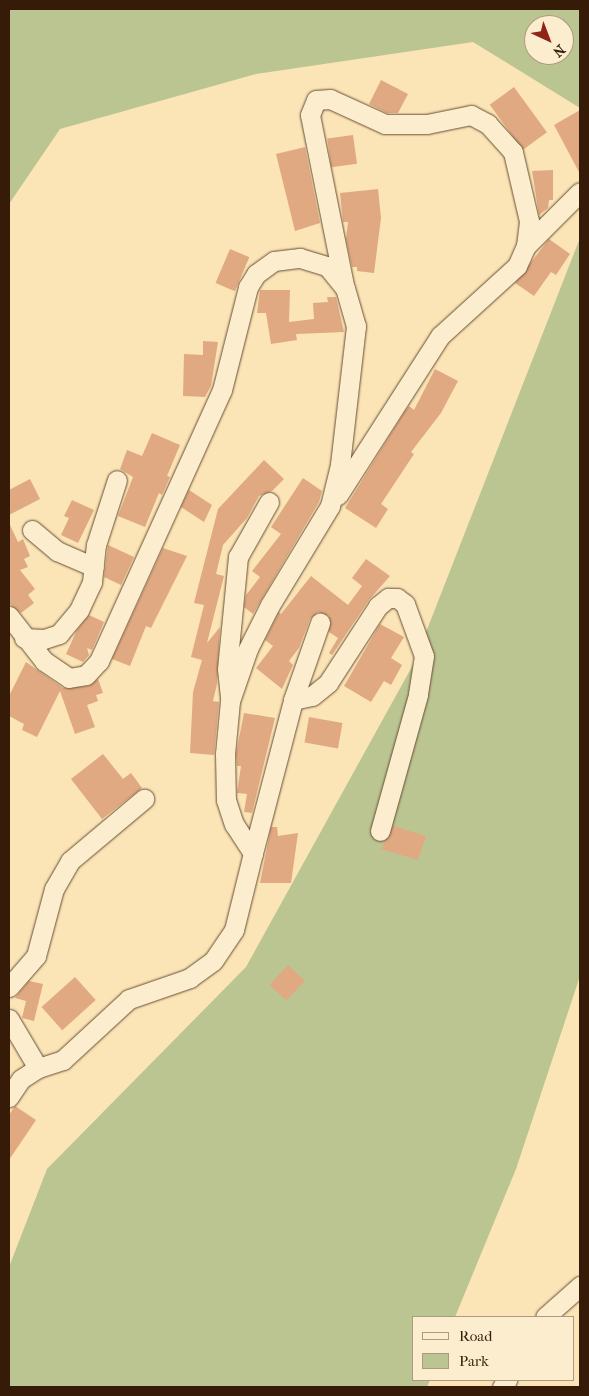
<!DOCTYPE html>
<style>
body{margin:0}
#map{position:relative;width:589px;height:1396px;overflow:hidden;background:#fbe4b5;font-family:"IM FELL French Canon",serif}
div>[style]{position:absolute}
.green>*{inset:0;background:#bac591}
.building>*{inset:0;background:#e1a981;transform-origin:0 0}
.roads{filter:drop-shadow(0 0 1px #674d34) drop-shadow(0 0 1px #674d34)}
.minor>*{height:19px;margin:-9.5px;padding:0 9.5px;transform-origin:9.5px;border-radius:9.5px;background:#fcedcf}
span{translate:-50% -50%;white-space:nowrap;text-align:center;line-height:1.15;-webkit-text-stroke:4px #fcedcf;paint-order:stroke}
.frame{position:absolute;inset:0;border:10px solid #361b09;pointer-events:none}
.legend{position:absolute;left:412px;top:1316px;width:162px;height:65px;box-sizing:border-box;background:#fcedcf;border:1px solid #ad9980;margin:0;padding:6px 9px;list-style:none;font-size:15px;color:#361b09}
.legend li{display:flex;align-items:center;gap:10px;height:25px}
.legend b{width:25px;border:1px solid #ad9980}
.north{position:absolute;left:524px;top:15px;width:50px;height:50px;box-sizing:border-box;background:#fcedcf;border:1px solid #ad9980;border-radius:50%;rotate:137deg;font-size:14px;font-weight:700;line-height:20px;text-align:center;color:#361b09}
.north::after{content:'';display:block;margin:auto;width:18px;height:22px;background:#8f2418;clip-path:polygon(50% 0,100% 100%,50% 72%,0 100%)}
</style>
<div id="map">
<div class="green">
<div style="clip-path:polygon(evenodd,9px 9px,580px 9px,580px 108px,473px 42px,256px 74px,60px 129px,9px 204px,9px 9px,534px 25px,564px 25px,564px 55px,534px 55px,534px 25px)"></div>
<div style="clip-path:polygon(580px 238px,580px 976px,516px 1169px,455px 1317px,413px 1317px,413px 1380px,430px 1380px,427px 1387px,9px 1387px,9px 1267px,47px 1169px,246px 967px,414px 663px)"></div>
</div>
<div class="building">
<div style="clip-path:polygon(381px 80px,408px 94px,398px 113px,387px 113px,369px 104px)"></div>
<div style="left:514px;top:87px;width:56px;height:30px;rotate:54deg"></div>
<div style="clip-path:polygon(580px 110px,580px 174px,554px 125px)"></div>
<div style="left:353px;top:135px;width:29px;height:26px;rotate:82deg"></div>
<div style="clip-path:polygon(305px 147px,320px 223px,295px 231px,276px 154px)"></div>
<div style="clip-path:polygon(553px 170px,553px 200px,549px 200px,548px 208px,539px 215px,532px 171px)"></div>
<div style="clip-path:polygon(378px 189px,381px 218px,374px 273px,357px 271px,357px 267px,352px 267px,346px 239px,348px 222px,343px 222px,340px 193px)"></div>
<div style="clip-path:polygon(549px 239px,570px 254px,556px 275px,551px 272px,534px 296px,515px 283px)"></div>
<div style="left:230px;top:249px;width:21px;height:37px;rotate:23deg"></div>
<div style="clip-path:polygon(260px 290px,290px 290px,289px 322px,314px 319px,313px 303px,328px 302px,327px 297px,336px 297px,344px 332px,296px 334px,297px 340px,271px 344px,266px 313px,257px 313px)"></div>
<div style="clip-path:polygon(203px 341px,218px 342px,211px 386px,205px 397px,183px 396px,184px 354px,203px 355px)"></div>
<div style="clip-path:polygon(435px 369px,458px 381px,441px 413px,411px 452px,414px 454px,381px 504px,388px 509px,376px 528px,345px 508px,405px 411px,409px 406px,414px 410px)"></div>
<div style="clip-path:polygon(152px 433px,180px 445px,167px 476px,170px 477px,162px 495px,159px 493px,145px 527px,118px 516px,133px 477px,120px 469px,127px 450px,142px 456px)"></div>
<div style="clip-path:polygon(264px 460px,284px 479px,272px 491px,259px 496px,247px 518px,223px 545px,216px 574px,224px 576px,207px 643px,220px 627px,217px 684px,213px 701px,219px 702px,214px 755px,190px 753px,193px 692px,202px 660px,191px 657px,204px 605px,194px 603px,218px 509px)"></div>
<div style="clip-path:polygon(303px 478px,322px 491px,319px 502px,253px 614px,244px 607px,246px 595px,260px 577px,252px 571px,281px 534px,271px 527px)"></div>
<div style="clip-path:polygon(30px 479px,40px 499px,9px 515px,9px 490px)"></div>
<div style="clip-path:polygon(189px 490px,212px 505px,204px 522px,181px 507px)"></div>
<div style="clip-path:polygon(72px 500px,94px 510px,78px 543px,61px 535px,69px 518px,64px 516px)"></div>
<div style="clip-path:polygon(9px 523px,18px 542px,23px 539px,30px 556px,24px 559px,28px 567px,20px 570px,35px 589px,28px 595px,34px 603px,21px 613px,9px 604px)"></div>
<div style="clip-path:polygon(108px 545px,134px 557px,121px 585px,104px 577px)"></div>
<div style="clip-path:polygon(163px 548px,187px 556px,151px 628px,146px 626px,130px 666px,112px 659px)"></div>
<div style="clip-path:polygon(366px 559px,390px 576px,369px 600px,332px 655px,329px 653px,338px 638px,329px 632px,329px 616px,318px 612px,310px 619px,299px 648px,289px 661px,293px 665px,282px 689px,256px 668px,273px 646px,265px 640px,279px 612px,281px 614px,311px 576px,348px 605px,362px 586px,352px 578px)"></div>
<div style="clip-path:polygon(89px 615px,104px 622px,92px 650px,87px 648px,89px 655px,83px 662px,66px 654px,77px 630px)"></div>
<div style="clip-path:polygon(380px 624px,404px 637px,391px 658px,402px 665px,391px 685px,384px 681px,371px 702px,344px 686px)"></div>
<div style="clip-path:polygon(26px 662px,63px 688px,88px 686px,98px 679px,103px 693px,96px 695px,98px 701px,87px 705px,95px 727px,75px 734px,60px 691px,37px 737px,22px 730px,24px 724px,9px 716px,9px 696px)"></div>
<div style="clip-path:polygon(244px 713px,275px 718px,252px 813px,244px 812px,247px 794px,237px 793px,241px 766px,237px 766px,236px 754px)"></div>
<div style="left:309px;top:717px;width:34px;height:26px;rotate:10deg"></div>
<div style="clip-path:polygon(103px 754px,123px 779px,131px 773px,142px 788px,102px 819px,71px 779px)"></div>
<div style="clip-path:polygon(393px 826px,426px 836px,418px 860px,381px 849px)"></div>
<div style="clip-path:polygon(271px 827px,277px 827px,278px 836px,298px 833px,291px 883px,260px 883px)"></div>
<div style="left:288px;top:965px;width:23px;height:27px;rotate:43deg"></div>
<div style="left:75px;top:977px;width:31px;height:45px;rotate:48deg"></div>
<div style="clip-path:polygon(29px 981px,43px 984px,34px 1021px,22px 1018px,26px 1001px,15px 998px)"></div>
<div style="clip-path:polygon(15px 1106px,36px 1120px,9px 1160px,9px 1115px)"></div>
</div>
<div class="roads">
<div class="minor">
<div style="left:526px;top:246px;width:76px;rotate:-45deg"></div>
<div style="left:338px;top:495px;width:189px;rotate:-57.3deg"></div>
<div style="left:440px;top:336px;width:104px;rotate:-42.3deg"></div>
<div style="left:517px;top:266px;width:22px;rotate:-66deg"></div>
<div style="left:526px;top:246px;width:25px;rotate:-83deg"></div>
<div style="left:529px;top:221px;width:71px;rotate:-103.1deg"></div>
<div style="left:513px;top:152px;width:38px;rotate:-132deg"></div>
<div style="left:488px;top:124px;width:19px;rotate:-152deg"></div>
<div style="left:471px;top:115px;width:45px;rotate:168.4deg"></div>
<div style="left:427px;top:124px;width:42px;rotate:180deg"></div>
<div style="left:385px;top:124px;width:60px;rotate:-155.6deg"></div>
<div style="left:330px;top:99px;width:14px;rotate:176deg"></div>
<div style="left:316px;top:100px;width:16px;rotate:112deg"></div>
<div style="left:310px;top:115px;width:173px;rotate:78.7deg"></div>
<div style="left:32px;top:530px;width:33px;rotate:40deg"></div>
<div style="left:57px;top:551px;width:40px;rotate:23.4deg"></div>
<div style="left:9px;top:616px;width:57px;rotate:52.1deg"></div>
<div style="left:44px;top:661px;width:30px;rotate:34deg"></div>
<div style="left:69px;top:678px;width:17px;rotate:-10deg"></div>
<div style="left:86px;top:675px;width:19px;rotate:-47deg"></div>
<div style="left:99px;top:661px;width:298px;rotate:-65.6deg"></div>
<div style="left:222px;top:390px;width:106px;rotate:-75.8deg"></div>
<div style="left:248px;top:287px;width:15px;rotate:-58deg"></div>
<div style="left:256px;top:274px;width:22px;rotate:-36deg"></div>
<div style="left:274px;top:261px;width:26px;rotate:-7deg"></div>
<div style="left:300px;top:258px;width:28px;rotate:17deg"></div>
<div style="left:327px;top:266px;width:28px;rotate:51deg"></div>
<div style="left:345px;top:288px;width:40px;rotate:74deg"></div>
<div style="left:356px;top:326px;width:140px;rotate:96.6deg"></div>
<div style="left:340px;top:465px;width:42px;rotate:103.7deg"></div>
<div style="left:330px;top:506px;width:116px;rotate:121.2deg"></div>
<div style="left:270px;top:605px;width:49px;rotate:116.6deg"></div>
<div style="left:248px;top:649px;width:55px;rotate:109.1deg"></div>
<div style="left:230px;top:701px;width:53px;rotate:95.4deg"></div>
<div style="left:225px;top:754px;width:46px;rotate:88.8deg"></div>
<div style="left:226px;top:800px;width:25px;rotate:72deg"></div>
<div style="left:234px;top:824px;width:35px;rotate:57deg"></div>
<div style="left:253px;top:853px;width:79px;rotate:103.9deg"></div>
<div style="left:234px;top:930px;width:37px;rotate:124deg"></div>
<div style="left:213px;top:961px;width:29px;rotate:144deg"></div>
<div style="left:190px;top:978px;width:65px;rotate:161deg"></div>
<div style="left:129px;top:999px;width:90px;rotate:137.3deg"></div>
<div style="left:63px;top:1060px;width:26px;rotate:162deg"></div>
<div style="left:38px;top:1068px;width:20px;rotate:147deg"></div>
<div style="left:21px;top:1079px;width:22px;rotate:124deg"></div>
<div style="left:24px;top:638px;width:20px;rotate:3deg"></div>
<div style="left:44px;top:639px;width:16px;rotate:-18deg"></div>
<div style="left:59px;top:634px;width:31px;rotate:-50deg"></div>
<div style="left:79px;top:610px;width:31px;rotate:-65deg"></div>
<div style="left:92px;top:582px;width:37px;rotate:-84deg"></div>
<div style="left:96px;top:545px;width:68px;rotate:-72.1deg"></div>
<div style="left:230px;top:697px;width:28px;rotate:-96deg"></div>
<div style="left:227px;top:669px;width:113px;rotate:-84.4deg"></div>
<div style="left:238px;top:557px;width:63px;rotate:-60.6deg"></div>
<div style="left:293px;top:700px;width:19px;rotate:-12deg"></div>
<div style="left:312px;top:696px;width:21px;rotate:-39deg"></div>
<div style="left:328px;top:683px;width:92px;rotate:-57deg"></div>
<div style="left:378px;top:606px;width:13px;rotate:-39deg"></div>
<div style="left:388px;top:598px;width:9px"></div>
<div style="left:397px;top:598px;width:10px;rotate:37deg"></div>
<div style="left:405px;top:604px;width:55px;rotate:69.9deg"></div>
<div style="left:424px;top:656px;width:39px;rotate:99deg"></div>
<div style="left:418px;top:695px;width:141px;rotate:105.6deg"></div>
<div style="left:253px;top:853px;width:158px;rotate:-75.3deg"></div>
<div style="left:293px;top:700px;width:82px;rotate:-70.7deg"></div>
<div style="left:9px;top:987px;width:41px;rotate:-48.9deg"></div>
<div style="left:36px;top:956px;width:69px;rotate:-75deg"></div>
<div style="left:54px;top:889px;width:32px;rotate:-60deg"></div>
<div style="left:70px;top:861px;width:97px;rotate:-40deg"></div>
<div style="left:9px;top:1019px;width:57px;rotate:59.4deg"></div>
<div style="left:545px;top:1317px;width:47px;rotate:-41.5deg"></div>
<div style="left:502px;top:1387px;width:9px;rotate:-54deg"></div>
</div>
</div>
<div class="frame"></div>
<ul class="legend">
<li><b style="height:6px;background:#fcedcf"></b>Road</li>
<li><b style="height:14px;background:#bac591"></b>Park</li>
</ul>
<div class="north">N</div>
</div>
